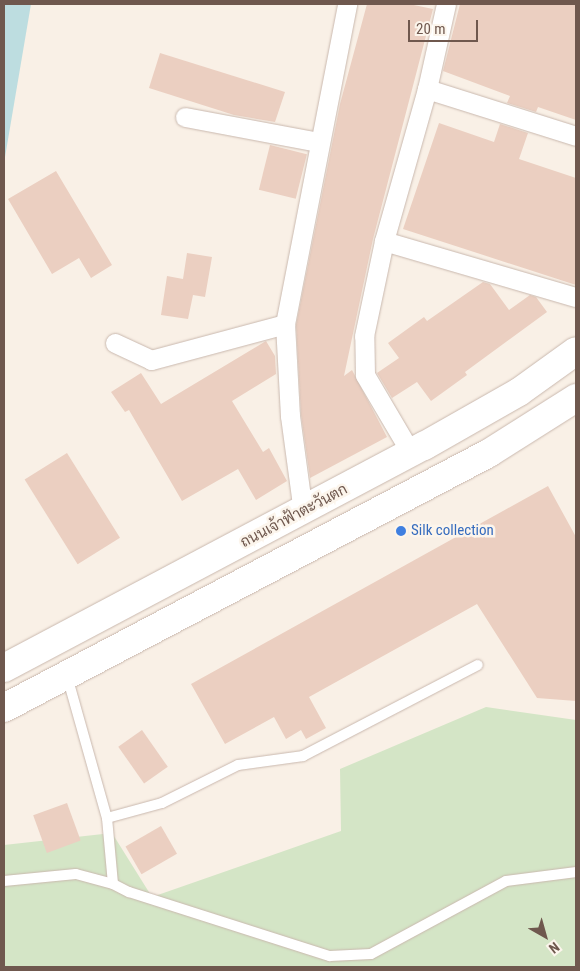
<!DOCTYPE html>
<meta charset="utf-8">
<style>
body{margin:0}
#map{position:relative;width:580px;height:971px;overflow:hidden;background:#f9f0e6;font-family:"Roboto Condensed",Sarabun,sans-serif}
div>[style]{position:absolute}
.green>*{inset:0;background:#d4e5c6}
.water>*{inset:0;background:#bddde0}
.building>*{inset:0;background:#ebcfc1;transform-origin:0 0}
.roads{filter:drop-shadow(0 0 1px #c9b8ae) drop-shadow(0 0 1px #c9b8ae)}
.lane>*{height:10px;margin:-5px;padding:0 5px;transform-origin:5px;border-radius:5px;background:#fff}
.street>*{height:19px;margin:-9.5px;padding:0 9.5px;transform-origin:9.5px;border-radius:9.5px;background:#fff}
.secondary>*{height:28px;margin:-14px;padding:0 14px;transform-origin:14px;border-radius:14px;background:#fff}
.dots>*{width:14px;height:14px;translate:-50% -50%;box-sizing:border-box;border:2px solid #fcf5ec;border-radius:50%}
span{translate:-50% -50%;white-space:nowrap;text-align:center;line-height:1.15;-webkit-text-stroke:5px #fcf5ec;paint-order:stroke}
.street-label{font-size:15px;color:#6f584e}
.shop-label{font-size:15px;color:#366cbe}
.left{translate:0 -50%;text-align:left}
.frame{position:absolute;inset:0;border:5px solid #6f584e;pointer-events:none}
.north{position:absolute;left:520px;top:911px;width:50px;height:50px;-webkit-text-stroke:4px #fcf5ec;paint-order:stroke;rotate:142deg;font-size:14px;font-weight:700;line-height:20px;text-align:center;color:#6f584e}
.north::after{content:'';display:block;margin:auto;width:18px;height:22px;background:#6f584e;clip-path:polygon(50% 0,100% 100%,50% 72%,0 100%)}
.scale{position:absolute;left:408px;top:20px;width:70px;height:22px;box-sizing:border-box;border:2px solid #6f584e;border-top:0;padding-left:6px;font-size:15px;line-height:18px;white-space:nowrap;color:#6f584e;-webkit-text-stroke:4px #fcf5ec;paint-order:stroke}
</style>
<div id="map">
<div class="green">
<div style="clip-path:polygon(486px 707px,576px 720px,576px 967px,4px 967px,4px 845px,112px 833px,152px 897px,341px 831px,340px 769px)"></div>
</div>
<div class="water">
<div style="clip-path:polygon(4px 4px,31px 4px,4px 163px)"></div>
</div>
<div class="building">
<div style="clip-path:polygon(367px 4px,409px 4px,433px 9px,373px 239px,344px 376px,352px 370px,387px 437px,310px 478px,301px 415px,296px 325px,340px 104px)"></div>
<div style="clip-path:polygon(460px 4px,576px 4px,576px 120px,538px 107px,536px 112px,507px 103px,510px 96px,443px 71px)"></div>
<div style="clip-path:polygon(160px 53px,285px 92px,275px 122px,234px 115px,149px 88px)"></div>
<div style="clip-path:polygon(439px 123px,494px 142px,500px 124px,528px 133px,519px 159px,576px 178px,576px 285px,403px 229px)"></div>
<div style="left:270px;top:145px;width:38px;height:46px;rotate:14deg"></div>
<div style="clip-path:polygon(56px 171px,112px 265px,91px 278px,79px 258px,52px 274px,8px 199px)"></div>
<div style="clip-path:polygon(187px 253px,212px 257px,205px 297px,193px 295px,188px 319px,161px 315px,167px 276px,183px 279px)"></div>
<div style="clip-path:polygon(483px 282px,490px 284px,509px 310px,530px 295px,536px 297px,547px 312px,465px 372px,467px 375px,431px 401px,417px 382px,392px 398px,377px 373px,399px 358px,388px 343px,424px 317px,427px 321px)"></div>
<div style="clip-path:polygon(266px 341px,275px 356px,276px 374px,232px 401px,263px 452px,269px 448px,287px 481px,256px 500px,238px 469px,182px 501px,129px 410px,125px 412px,111px 392px,141px 373px,161px 404px)"></div>
<div style="left:67px;top:453px;width:100px;height:50px;rotate:58deg"></div>
<div style="clip-path:polygon(548px 486px,576px 537px,576px 701px,537px 698px,477px 604px,309px 697px,326px 728px,306px 739px,301px 730px,286px 739px,274px 717px,225px 744px,191px 684px)"></div>
<div style="left:142px;top:730px;width:45px;height:29px;rotate:55deg"></div>
<div style="left:67px;top:803px;width:40px;height:36px;rotate:70deg"></div>
<div style="left:161px;top:826px;width:32px;height:41px;rotate:60deg"></div>
</div>
<div class="roads">
<div class="lane">
<div style="left:67px;top:676px;width:148px;rotate:74.3deg"></div>
<div style="left:107px;top:818px;width:66px;rotate:84.8deg"></div>
<div style="left:113px;top:884px;width:18px;rotate:27deg"></div>
<div style="left:129px;top:892px;width:211px;rotate:17.7deg"></div>
<div style="left:330px;top:956px;width:41px;rotate:-2.8deg"></div>
<div style="left:371px;top:954px;width:153px;rotate:-28.4deg"></div>
<div style="left:506px;top:881px;width:71px;rotate:-7.3deg"></div>
<div style="left:107px;top:818px;width:57px;rotate:-15.3deg"></div>
<div style="left:162px;top:803px;width:85px;rotate:-26.6deg"></div>
<div style="left:238px;top:765px;width:66px;rotate:-7.9deg"></div>
<div style="left:303px;top:756px;width:197px;rotate:-27.5deg"></div>
<div style="left:4px;top:881px;width:72px;rotate:-5.6deg"></div>
<div style="left:76px;top:874px;width:38px;rotate:15deg"></div>
</div>
<div class="street">
<div style="left:427px;top:89px;width:156px;rotate:17.5deg"></div>
<div style="left:185px;top:117px;width:135px;rotate:10.6deg"></div>
<div style="left:384px;top:241px;width:200px;rotate:16.3deg"></div>
<div style="left:115px;top:343px;width:40px;rotate:25deg"></div>
<div style="left:151px;top:360px;width:139px;rotate:-15deg"></div>
<div style="left:411px;top:453px;width:91px;rotate:-120.5deg"></div>
<div style="left:365px;top:375px;width:39px;rotate:-91deg"></div>
<div style="left:364px;top:336px;width:97px;rotate:-78.1deg"></div>
<div style="left:384px;top:241px;width:158px;rotate:-74.2deg"></div>
<div style="left:427px;top:89px;width:87px;rotate:-77.4deg"></div>
<div style="left:303px;top:512px;width:97px;rotate:-97.7deg"></div>
<div style="left:290px;top:416px;width:92px;rotate:-93.1deg"></div>
<div style="left:285px;top:324px;width:326px;rotate:-79deg"></div>
</div>
<div class="secondary">
<div style="left:4px;top:668px;width:475px;rotate:-27.9deg"></div>
<div style="left:424px;top:446px;width:109px;rotate:-29.6deg"></div>
<div style="left:519px;top:392px;width:70px;rotate:-35.7deg"></div>
<div style="left:4px;top:708px;width:548px;rotate:-27.73deg"></div>
<div style="left:489px;top:453px;width:103px;rotate:-32.3deg"></div>
</div>
</div>
<div class="dots">
<div style="left:401px;top:531px;background:#3f7fe0"></div>
</div>
<div class="street-label">
<span style="left:294px;top:516px;rotate:-28deg">ถนนเจ้าฟ้าตะวันตก</span>
</div>
<div class="shop-label">
<span class="left" style="left:411px;top:531px">Silk collection</span>
</div>
<div class="frame"></div>
<div class="north">N</div>
<div class="scale">20 m</div>
</div>
